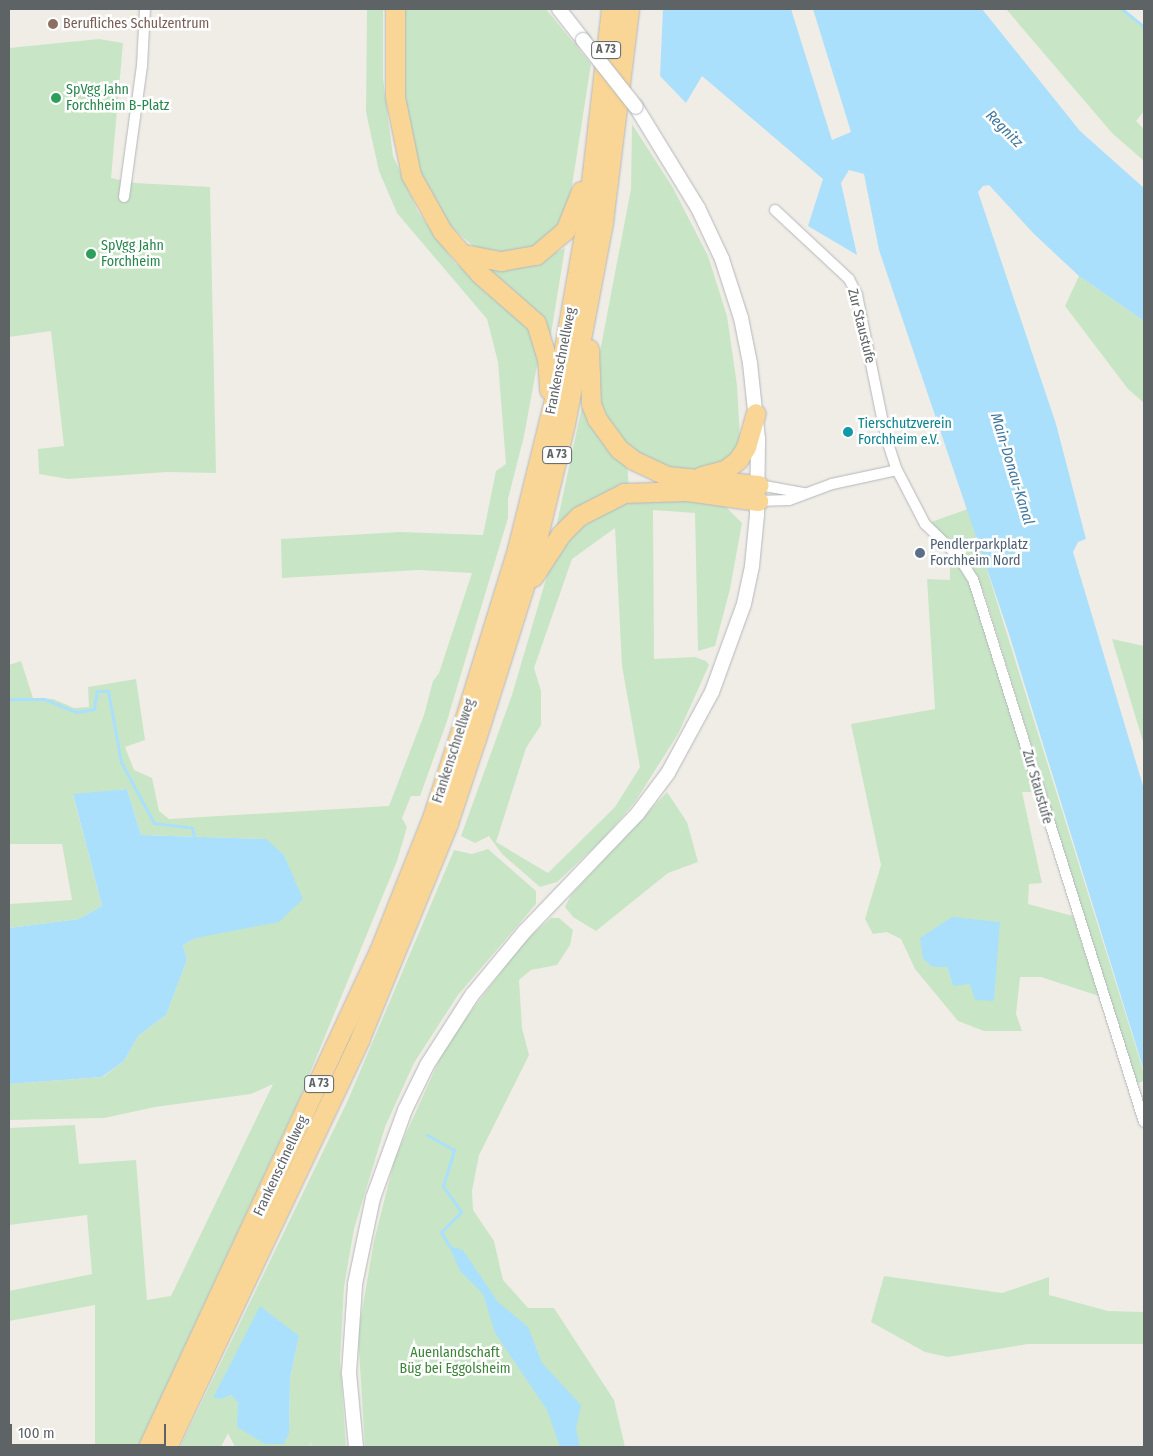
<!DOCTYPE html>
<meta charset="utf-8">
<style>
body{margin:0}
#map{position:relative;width:1153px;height:1456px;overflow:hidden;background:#f0ede7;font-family:"Fira Sans Condensed",sans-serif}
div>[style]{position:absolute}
.green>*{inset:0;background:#c8e6c5}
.water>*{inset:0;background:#abe0fc}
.stream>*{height:3px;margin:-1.5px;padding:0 1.5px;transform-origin:1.5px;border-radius:1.5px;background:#abe0fc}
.roads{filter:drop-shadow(0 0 1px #b4b7bb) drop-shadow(0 0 1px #b4b7bb)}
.street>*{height:10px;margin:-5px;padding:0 5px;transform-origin:5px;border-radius:5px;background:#fff}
.secondary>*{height:14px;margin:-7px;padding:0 7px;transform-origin:7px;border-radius:7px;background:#fff}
.highway>*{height:19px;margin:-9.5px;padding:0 9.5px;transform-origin:9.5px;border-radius:9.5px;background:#f9d695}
.bridges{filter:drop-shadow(0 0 1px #b3b7bb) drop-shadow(0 0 1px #b3b7bb)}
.secondary-bridge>*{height:14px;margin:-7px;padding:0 7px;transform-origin:7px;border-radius:7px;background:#fff}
.dots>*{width:14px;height:14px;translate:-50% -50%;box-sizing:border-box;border:2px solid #fff;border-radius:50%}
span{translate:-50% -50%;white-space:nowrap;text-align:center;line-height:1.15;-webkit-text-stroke:5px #fff;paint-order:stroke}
.shield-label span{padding:1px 4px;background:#fff;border:1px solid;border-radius:4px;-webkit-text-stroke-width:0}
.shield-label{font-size:12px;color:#5e6366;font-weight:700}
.education-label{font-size:14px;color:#785e54}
.left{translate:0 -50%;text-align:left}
.leisure-label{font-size:14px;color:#27864d}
.street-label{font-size:14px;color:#5e6366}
.culture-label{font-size:14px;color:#0d838f}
.service-label{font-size:14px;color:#4e5e75}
.park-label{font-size:14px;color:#3c8338}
.water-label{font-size:15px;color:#41779d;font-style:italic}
.frame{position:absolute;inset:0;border:10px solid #5e6366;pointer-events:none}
.scale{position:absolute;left:10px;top:1424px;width:156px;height:22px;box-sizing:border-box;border:2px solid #5e6366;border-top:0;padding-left:6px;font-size:15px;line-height:18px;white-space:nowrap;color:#5e6366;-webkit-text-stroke:4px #fff;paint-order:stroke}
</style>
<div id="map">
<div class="green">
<div style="clip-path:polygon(367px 9px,383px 9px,383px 78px,393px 156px,418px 212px,455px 263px,520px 315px,534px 340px,538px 360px,524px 436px,508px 499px,508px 518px,446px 724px,420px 796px,411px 796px,402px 818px,407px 827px,397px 861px,298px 1102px,138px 1447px,95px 1447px,95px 1305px,9px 1321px,9px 1291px,92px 1274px,87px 1215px,9px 1225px,9px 1128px,75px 1125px,79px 1164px,136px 1160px,147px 1300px,171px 1296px,273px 1084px,251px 1094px,155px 1107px,104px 1118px,9px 1120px,9px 1084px,103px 1077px,124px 1061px,138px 1036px,166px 1015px,187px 960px,183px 945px,196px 938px,266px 839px,141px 835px,127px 789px,73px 795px,102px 906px,79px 919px,9px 928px,9px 904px,72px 900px,62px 844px,9px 844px,9px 665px,21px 661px,33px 698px,53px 699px,74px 708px,89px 707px,88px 687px,136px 679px,145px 740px,125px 747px,134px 770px,152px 778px,159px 811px,169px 819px,389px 806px,424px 715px,433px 681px,439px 673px,472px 573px,418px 570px,282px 578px,281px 539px,400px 532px,483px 535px,496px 471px,506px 464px,498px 362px,487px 319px,397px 213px,379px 171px,366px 112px)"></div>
<div style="clip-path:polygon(403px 9px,546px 9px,591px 64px,571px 192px,558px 232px,525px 252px,486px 252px,473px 246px,448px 224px,427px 187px,415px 159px,405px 100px)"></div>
<div style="clip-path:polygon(1006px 9px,1122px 9px,1144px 27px,1144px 111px,1136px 121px,1144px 129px,1144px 161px,1112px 133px)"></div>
<div style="clip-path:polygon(99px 39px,123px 43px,111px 178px,135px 183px,210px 187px,216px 473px,167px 472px,68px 479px,39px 474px,38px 449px,64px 446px,51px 331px,9px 337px,9px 48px)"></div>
<div style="clip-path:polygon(632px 124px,673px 188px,708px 256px,727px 316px,737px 385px,740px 440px,733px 456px,715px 468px,691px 472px,659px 467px,622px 446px,607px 428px,594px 383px,631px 189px)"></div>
<div style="clip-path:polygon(565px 248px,550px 340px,480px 262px,546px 257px)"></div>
<div style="clip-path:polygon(1079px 276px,1144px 321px,1144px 403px,1128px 389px,1065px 306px)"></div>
<div style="clip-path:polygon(583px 402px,627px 464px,629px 488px,555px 532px)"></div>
<div style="clip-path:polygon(evenodd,672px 496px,723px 504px,742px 523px,730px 589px,715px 646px,698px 651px,695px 513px,653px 510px,654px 659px,695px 657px,706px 661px,709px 665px,678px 734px,635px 802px,603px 839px,557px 882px,540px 887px,502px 854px,489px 836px,475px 843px,461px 836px,512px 695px,553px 555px,600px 508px,634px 497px,672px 496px,615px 528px,622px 666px,640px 767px,615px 807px,548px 873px,496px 842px,526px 748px,541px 725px,541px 691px,534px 668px,572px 559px,615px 528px)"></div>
<div style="clip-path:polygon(968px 509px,1144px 1073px,1144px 1081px,1136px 1084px,985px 596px,975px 573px,931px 522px)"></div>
<div style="clip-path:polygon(evenodd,950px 560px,954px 560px,969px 583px,1035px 792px,1022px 792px,1042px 883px,1029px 884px,1028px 904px,1073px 916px,1099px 996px,1041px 977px,1020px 977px,1016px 1014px,1022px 1031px,984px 1031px,958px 1021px,915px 969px,901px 939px,887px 932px,873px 934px,865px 919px,881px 865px,851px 724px,935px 709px,927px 579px,950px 580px,950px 560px,1000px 922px,953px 986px,947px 967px,1000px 922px)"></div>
<div style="clip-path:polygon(1112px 639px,1144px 646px,1144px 745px)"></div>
<div style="clip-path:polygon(667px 792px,687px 822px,698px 862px,668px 873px,596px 931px,573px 917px,565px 907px,571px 895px)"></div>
<div style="clip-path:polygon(evenodd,488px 849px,536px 891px,536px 904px,458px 995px,414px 1063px,385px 1127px,354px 1229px,344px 1287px,340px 1360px,346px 1447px,310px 1447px,312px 1441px,309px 1447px,235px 1447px,228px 1433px,221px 1447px,180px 1447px,348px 1100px,454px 850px,472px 854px,488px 849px,299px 1336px,290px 1379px,289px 1433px,231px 1395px,222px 1399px,214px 1397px,299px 1336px)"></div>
<div style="clip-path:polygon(551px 918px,559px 918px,573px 930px,570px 945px,557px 965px,531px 970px,519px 980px,522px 1028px,529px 1055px,479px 1155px,472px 1191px,473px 1210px,494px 1241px,503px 1280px,528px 1308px,554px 1308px,614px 1400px,625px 1447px,365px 1447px,358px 1334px,374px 1241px,395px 1158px,447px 1043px,524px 942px)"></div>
<div style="clip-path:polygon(884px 1276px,1002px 1293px,1049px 1277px,1049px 1295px,1108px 1311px,1144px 1312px,1144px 1344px,1028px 1344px,948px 1357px,925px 1352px,871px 1322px)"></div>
</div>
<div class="water">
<div style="clip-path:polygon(663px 9px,791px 9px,832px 140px,851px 132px,813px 9px,982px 9px,1080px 131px,1144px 188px,1144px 321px,1079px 276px,1034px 234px,989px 185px,983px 186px,978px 192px,1056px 424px,1086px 539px,1078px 542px,1073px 552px,1144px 789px,1144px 1071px,1008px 631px,879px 250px,864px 174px,849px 170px,841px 183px,857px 255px,808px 226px,823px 179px,702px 76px,686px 103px,660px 76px)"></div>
<div style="clip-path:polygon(127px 789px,141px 835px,266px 839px,284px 855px,303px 899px,279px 922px,196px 938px,183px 945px,187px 960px,166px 1015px,138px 1036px,124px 1061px,102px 1077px,9px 1084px,9px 928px,79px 919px,102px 906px,73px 794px)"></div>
<div style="clip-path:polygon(952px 917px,1000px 922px,994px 1001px,975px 1000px,970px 984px,953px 986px,947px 967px,933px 967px,923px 959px,920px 938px)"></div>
<div style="clip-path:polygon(449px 1246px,463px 1250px,498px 1302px,528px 1327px,542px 1363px,581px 1405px,576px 1429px,580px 1447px,560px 1447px,547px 1410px,495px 1333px,483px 1294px,460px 1271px)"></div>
<div style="clip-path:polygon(260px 1306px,299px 1336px,290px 1379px,289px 1433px,284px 1444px,265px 1444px,237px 1427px,238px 1402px,231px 1395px,222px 1399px,213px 1398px)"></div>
</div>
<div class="stream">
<div style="left:1122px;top:9px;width:28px;rotate:39deg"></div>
<div style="left:9px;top:699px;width:35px"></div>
<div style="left:44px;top:699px;width:35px;rotate:22deg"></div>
<div style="left:77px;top:712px;width:17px;rotate:-10deg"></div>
<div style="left:94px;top:709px;width:18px;rotate:-81deg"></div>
<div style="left:97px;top:691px;width:11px"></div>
<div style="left:108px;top:691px;width:72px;rotate:79.6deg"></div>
<div style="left:121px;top:762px;width:69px;rotate:61.6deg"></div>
<div style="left:154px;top:823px;width:38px;rotate:7deg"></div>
<div style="left:192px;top:828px;width:9px;rotate:77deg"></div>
<div style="left:427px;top:1135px;width:31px;rotate:29deg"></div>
<div style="left:454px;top:1150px;width:38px;rotate:107deg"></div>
<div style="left:443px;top:1186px;width:32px;rotate:55deg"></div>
<div style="left:461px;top:1212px;width:28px;rotate:135deg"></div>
<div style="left:441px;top:1232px;width:16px;rotate:60deg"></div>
</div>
<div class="roads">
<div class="street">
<div style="left:124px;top:197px;width:132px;rotate:-82.2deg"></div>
<div style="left:142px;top:66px;width:57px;rotate:-87deg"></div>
<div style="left:775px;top:210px;width:101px;rotate:43deg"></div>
<div style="left:849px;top:279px;width:18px;rotate:63deg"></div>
<div style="left:857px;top:295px;width:145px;rotate:78.5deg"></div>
<div style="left:886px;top:437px;width:35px;rotate:72deg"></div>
<div style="left:759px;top:485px;width:46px;rotate:10.1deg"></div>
<div style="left:758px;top:501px;width:31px;rotate:-2deg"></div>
<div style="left:789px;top:500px;width:46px;rotate:-20.4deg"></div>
<div style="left:832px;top:484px;width:66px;rotate:-12.2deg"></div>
<div style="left:897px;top:470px;width:61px;rotate:62.6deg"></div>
<div style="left:925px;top:524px;width:47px;rotate:44.1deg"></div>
<div style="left:959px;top:557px;width:26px;rotate:58deg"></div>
<div style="left:973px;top:579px;width:569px;rotate:72.52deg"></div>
</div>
<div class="secondary">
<div style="left:559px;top:9px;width:39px;rotate:52deg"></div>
<div style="left:356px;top:1447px;width:74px;rotate:-95.4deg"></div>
<div style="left:349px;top:1373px;width:89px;rotate:-86.1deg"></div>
<div style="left:355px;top:1284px;width:88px;rotate:-78.2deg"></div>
<div style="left:373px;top:1198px;width:94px;rotate:-70deg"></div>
<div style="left:405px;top:1110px;width:50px;rotate:-63.9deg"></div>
<div style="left:427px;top:1065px;width:83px;rotate:-57.3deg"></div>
<div style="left:472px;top:995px;width:83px;rotate:-50.4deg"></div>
<div style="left:525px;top:931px;width:163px;rotate:-46.2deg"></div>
<div style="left:638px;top:813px;width:50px;rotate:-53.1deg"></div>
<div style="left:668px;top:773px;width:92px;rotate:-61.5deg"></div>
<div style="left:712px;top:692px;width:94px;rotate:-70deg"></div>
<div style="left:744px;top:604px;width:39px;rotate:-78deg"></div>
<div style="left:752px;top:566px;width:51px;rotate:-84.4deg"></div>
<div style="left:757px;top:515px;width:76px;rotate:-89.2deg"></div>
<div style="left:758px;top:439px;width:76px;rotate:-96deg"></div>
<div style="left:750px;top:363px;width:46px;rotate:-101.3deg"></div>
<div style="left:741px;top:318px;width:62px;rotate:-107.9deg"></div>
<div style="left:722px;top:259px;width:56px;rotate:-115.2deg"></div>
<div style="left:698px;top:208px;width:119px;rotate:-121.5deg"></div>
</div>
<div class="highway">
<div style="left:395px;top:9px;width:88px;rotate:90deg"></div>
<div style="left:395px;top:97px;width:80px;rotate:78.4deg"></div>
<div style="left:411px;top:175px;width:64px;rotate:61deg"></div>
<div style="left:442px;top:231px;width:57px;rotate:48.5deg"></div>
<div style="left:480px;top:274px;width:74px;rotate:41.2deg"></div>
<div style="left:536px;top:323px;width:37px;rotate:73deg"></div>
<div style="left:547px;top:358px;width:32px;rotate:86deg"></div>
<div style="left:464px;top:254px;width:38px;rotate:11deg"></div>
<div style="left:501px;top:261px;width:36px;rotate:-10deg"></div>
<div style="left:536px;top:255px;width:38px;rotate:-40deg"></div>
<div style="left:565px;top:231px;width:43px;rotate:-68.2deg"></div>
<div style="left:589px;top:349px;width:55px;rotate:87.9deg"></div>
<div style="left:591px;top:404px;width:16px;rotate:68deg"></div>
<div style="left:597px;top:419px;width:37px;rotate:54deg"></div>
<div style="left:619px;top:449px;width:18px;rotate:38deg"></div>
<div style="left:633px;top:460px;width:38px;rotate:25deg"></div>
<div style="left:667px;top:476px;width:92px;rotate:5.6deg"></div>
<div style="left:702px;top:476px;width:24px;rotate:-15deg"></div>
<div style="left:725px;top:470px;width:16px;rotate:-38deg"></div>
<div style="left:738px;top:460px;width:15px;rotate:-58deg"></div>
<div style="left:746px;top:447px;width:35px;rotate:-74deg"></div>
<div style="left:533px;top:577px;width:51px;rotate:-56.9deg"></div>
<div style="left:561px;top:534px;width:25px;rotate:-45deg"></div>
<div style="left:579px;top:516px;width:51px;rotate:-27.1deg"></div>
<div style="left:624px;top:493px;width:63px;rotate:-1.8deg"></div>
<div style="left:687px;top:491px;width:72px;rotate:8deg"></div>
<div style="left:148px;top:1447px;width:547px;rotate:-65.03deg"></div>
<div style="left:379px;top:951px;width:146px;rotate:-68.3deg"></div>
<div style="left:433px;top:815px;width:109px;rotate:-71.9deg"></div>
<div style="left:467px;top:711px;width:170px;rotate:-72.8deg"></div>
<div style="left:517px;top:549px;width:171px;rotate:-76.1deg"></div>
<div style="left:558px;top:383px;width:169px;rotate:-80.1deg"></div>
<div style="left:587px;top:216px;width:208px;rotate:-83.4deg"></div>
<div style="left:167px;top:1447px;width:452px;rotate:-64.7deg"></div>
<div style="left:360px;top:1038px;width:232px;rotate:-67.7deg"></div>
<div style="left:448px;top:823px;width:89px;rotate:-71.6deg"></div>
<div style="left:476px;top:739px;width:187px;rotate:-72.5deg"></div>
<div style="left:532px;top:561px;width:141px;rotate:-76.5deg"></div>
<div style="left:565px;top:424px;width:206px;rotate:-79.3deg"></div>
<div style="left:603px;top:222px;width:215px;rotate:-83deg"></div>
</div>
</div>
<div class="bridges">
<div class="secondary-bridge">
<div style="left:583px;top:40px;width:85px;rotate:51.7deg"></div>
</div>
</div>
<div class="dots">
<div style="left:53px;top:24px;background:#8d6e63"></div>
<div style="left:56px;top:98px;background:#2e9e5b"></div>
<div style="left:91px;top:254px;background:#2e9e5b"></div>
<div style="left:848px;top:432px;background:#0f9aa8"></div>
<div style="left:920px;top:553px;background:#5c6f8a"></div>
</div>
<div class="shield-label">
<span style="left:606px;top:50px">A 73</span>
<span style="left:557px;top:455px">A 73</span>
<span style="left:319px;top:1084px">A 73</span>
</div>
<div class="education-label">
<span class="left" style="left:63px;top:24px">Berufliches Schulzentrum</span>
</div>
<div class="leisure-label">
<span class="left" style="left:66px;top:98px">SpVgg Jahn<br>Forchheim B-Platz</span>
<span class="left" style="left:101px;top:254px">SpVgg Jahn<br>Forchheim</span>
</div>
<div class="street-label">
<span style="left:861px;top:326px;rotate:76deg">Zur Staustufe</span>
<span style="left:561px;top:361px;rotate:-79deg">Frankenschnellweg</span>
<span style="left:454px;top:751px;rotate:-72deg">Frankenschnellweg</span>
<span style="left:1037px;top:787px;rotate:74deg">Zur Staustufe</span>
<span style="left:281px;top:1166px;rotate:-65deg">Frankenschnellweg</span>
</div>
<div class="culture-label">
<span class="left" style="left:858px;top:432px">Tierschutzverein<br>Forchheim e.V.</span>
</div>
<div class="service-label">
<span class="left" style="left:930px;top:553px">Pendlerparkplatz<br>Forchheim Nord</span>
</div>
<div class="park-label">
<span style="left:455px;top:1361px">Auenlandschaft<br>Büg bei Eggolsheim</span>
</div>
<div class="water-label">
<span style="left:1004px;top:129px;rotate:45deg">Regnitz</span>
<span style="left:1012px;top:469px;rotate:73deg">Main-Donau-Kanal</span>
</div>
<div class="frame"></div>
<div class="scale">100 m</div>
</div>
